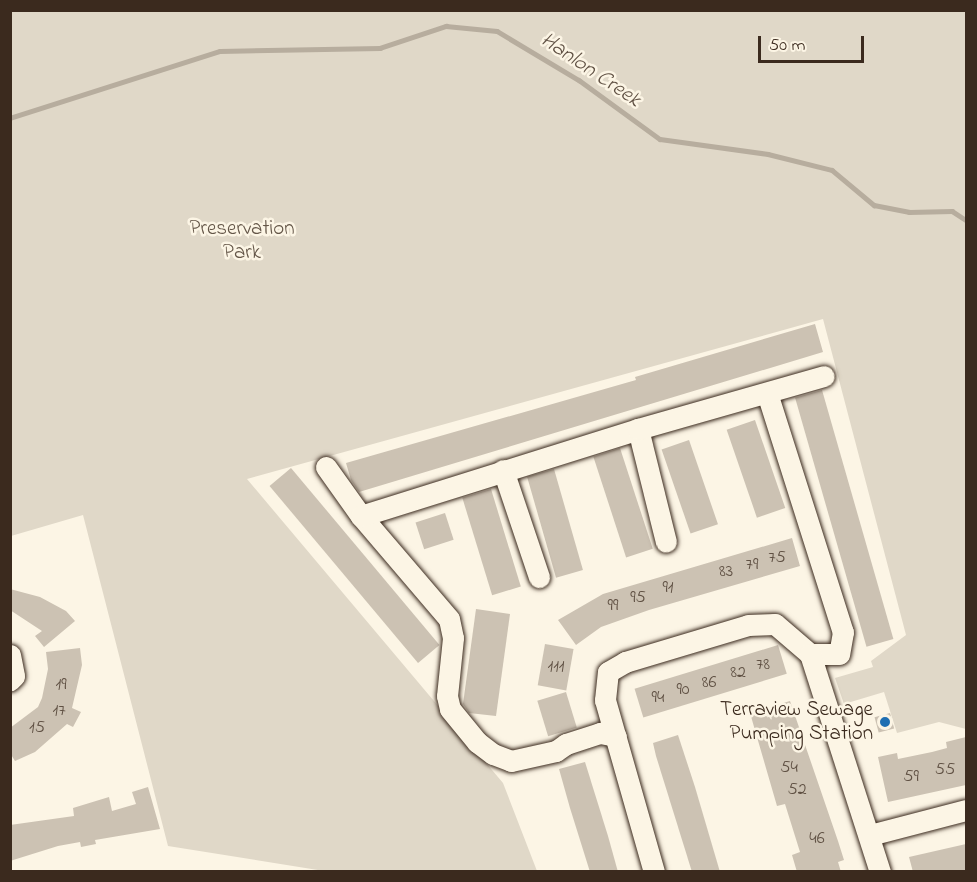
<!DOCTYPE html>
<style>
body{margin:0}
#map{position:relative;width:977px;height:882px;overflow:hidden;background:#fcf5e5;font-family:"Indie Flower",sans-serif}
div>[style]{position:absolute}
.green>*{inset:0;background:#e0d8c8}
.stream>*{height:4.5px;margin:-2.25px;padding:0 2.25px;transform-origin:2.25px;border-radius:2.25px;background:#b7ad9e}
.building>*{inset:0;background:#ccc2b3;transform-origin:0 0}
.roads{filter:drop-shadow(0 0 2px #3b2a1e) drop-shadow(0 0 2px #3b2a1e)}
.minor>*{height:21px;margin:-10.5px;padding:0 10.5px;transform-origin:10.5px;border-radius:10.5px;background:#fcf5e5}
.dots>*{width:16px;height:16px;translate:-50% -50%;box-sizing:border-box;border:3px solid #fcf5e5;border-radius:50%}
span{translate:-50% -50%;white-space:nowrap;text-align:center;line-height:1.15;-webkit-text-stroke:5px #fcf5e5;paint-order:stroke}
.number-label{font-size:18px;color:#5f5043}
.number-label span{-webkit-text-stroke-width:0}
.park-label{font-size:21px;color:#645648}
.poi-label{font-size:21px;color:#3b2a1e}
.right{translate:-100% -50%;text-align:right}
.water-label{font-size:22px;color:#605144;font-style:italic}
.frame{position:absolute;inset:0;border:12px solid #3b2a1e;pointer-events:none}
.scale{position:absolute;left:758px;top:36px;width:106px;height:27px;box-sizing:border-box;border:3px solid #3b2a1e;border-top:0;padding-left:8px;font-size:18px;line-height:21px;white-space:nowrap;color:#3b2a1e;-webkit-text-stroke:4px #fcf5e5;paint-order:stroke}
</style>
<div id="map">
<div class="green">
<div style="clip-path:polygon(11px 11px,966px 11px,966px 729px,939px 722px,897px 733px,884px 692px,844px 704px,835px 678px,873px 667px,871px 661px,906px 635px,823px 319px,247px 479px,503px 783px,537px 871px,324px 871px,168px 846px,83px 515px,11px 536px)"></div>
</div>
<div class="stream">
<div style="left:10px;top:118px;width:220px;rotate:-17.7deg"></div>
<div style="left:220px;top:51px;width:160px;rotate:-1.1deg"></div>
<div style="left:380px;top:48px;width:70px;rotate:-18.4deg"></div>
<div style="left:446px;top:26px;width:51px;rotate:5.6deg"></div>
<div style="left:497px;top:31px;width:96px;rotate:30.9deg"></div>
<div style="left:579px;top:80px;width:100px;rotate:36.1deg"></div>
<div style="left:660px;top:139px;width:109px;rotate:7.9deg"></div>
<div style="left:768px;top:154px;width:66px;rotate:14deg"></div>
<div style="left:832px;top:170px;width:55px;rotate:39.8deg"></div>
<div style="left:874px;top:205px;width:36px;rotate:11deg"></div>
<div style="left:909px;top:212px;width:43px;rotate:-1.3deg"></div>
<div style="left:952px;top:211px;width:17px;rotate:33deg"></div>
</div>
<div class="building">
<div style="clip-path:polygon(815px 324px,823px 352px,359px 492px,351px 480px,346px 463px,636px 380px,635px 377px)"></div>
<div style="left:822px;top:390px;width:259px;height:28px;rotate:74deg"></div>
<div style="left:755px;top:420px;width:93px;height:30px;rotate:71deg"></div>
<div style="left:689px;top:440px;width:89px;height:29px;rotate:71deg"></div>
<div style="left:620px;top:448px;width:106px;height:28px;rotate:72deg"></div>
<div style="left:291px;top:468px;width:231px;height:28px;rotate:50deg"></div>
<div style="left:554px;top:469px;width:105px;height:28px;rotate:74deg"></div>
<div style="left:491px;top:489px;width:102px;height:30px;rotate:73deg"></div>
<div style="left:445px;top:513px;width:28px;height:31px;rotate:72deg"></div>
<div style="clip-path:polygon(792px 538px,800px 566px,649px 610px,601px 627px,576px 645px,558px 620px,603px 594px)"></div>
<div style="clip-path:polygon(10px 589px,40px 597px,66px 611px,75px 621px,44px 647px,35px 636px,42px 631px,10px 610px)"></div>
<div style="clip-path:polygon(476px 609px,510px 614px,496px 716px,469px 713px,463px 704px)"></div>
<div style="left:545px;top:644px;width:29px;height:42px;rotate:10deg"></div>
<div style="left:778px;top:645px;width:30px;height:150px;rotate:73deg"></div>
<div style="clip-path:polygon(80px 648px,82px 665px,72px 708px,81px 712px,73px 727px,67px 724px,35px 752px,15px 761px,10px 753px,10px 728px,38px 707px,42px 698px,48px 669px,46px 652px)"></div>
<div style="left:566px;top:692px;width:37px;height:30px;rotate:73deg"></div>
<div style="clip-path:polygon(790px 701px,838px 841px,844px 860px,838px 862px,841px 872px,797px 872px,792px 855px,800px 852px,785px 804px,777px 806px,750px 713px)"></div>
<div style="left:890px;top:713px;width:16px;height:16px;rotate:75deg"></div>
<div style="clip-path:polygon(678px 735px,695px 787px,720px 872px,692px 872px,656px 756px,653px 743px)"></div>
<div style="clip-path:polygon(966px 737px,966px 785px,888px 802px,878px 757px,897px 753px,898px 759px,932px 752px,947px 748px,946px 742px)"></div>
<div style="clip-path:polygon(585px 762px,608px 836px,618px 872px,590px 872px,570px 808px,559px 769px)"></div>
<div style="clip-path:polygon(148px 787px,160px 829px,95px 840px,96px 844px,81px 847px,80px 842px,58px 846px,10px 861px,10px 825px,74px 816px,73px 808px,109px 797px,112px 811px,136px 804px,132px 792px)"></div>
<div style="clip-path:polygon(966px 844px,966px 872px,913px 872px,909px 857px)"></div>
</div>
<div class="roads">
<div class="minor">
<div style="left:767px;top:393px;width:251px;rotate:72.4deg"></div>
<div style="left:843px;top:632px;width:22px;rotate:100deg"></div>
<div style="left:839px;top:654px;width:29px;rotate:180deg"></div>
<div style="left:638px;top:429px;width:116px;rotate:76.1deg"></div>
<div style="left:326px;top:467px;width:60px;rotate:54.5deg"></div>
<div style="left:361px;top:516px;width:135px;rotate:49.5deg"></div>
<div style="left:449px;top:619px;width:19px;rotate:78deg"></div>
<div style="left:453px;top:638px;width:58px;rotate:95.9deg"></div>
<div style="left:447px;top:696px;width:13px;rotate:77deg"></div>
<div style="left:450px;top:709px;width:43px;rotate:50.7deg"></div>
<div style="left:477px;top:742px;width:20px;rotate:37deg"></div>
<div style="left:493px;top:754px;width:19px;rotate:21deg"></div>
<div style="left:511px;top:761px;width:46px;rotate:-12.5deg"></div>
<div style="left:556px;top:751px;width:12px;rotate:-35deg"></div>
<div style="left:566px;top:744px;width:36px;rotate:-18deg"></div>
<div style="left:600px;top:733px;width:16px;rotate:11deg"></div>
<div style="left:503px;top:470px;width:113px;rotate:71.4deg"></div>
<div style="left:361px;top:516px;width:290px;rotate:-17.4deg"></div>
<div style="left:638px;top:429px;width:193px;rotate:-15.9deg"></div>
<div style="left:10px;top:655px;width:21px;rotate:79deg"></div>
<div style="left:14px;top:676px;width:6px;rotate:135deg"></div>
<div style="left:870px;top:835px;width:99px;rotate:-14.6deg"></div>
<div style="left:654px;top:872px;width:179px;rotate:-105.9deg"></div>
<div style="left:605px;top:700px;width:28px;rotate:-84deg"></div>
<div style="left:608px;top:672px;width:20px;rotate:-30deg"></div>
<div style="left:625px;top:662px;width:128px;rotate:-16.7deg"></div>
<div style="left:748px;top:625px;width:27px;rotate:-2deg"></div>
<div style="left:775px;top:624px;width:46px;rotate:40.6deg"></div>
<div style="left:810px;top:654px;width:229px;rotate:72.2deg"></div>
</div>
</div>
<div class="dots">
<div style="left:885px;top:722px;background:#1f6fb2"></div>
</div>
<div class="number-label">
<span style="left:777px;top:558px">75</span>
<span style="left:752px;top:565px">79</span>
<span style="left:726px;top:572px">83</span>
<span style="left:668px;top:588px">91</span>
<span style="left:638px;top:598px">95</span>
<span style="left:613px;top:606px">99</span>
<span style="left:763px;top:665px">78</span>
<span style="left:556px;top:667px">111</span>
<span style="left:738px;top:673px">82</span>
<span style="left:709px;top:683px">86</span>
<span style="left:61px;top:685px">19</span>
<span style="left:683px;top:690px">90</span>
<span style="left:658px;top:698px">94</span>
<span style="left:59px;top:711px">17</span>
<span style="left:37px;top:728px">15</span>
<span style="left:789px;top:768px">54</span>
<span style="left:945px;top:770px">55</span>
<span style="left:911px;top:777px">59</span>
<span style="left:797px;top:790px">52</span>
<span style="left:817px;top:839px">46</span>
</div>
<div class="park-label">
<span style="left:242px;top:241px">Preservation<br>Park</span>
</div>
<div class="poi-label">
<span class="right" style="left:873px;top:722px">Terraview Sewage<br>Pumping Station</span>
</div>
<div class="water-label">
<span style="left:590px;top:71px;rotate:34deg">Hanlon Creek</span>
</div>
<div class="frame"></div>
<div class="scale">50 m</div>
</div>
